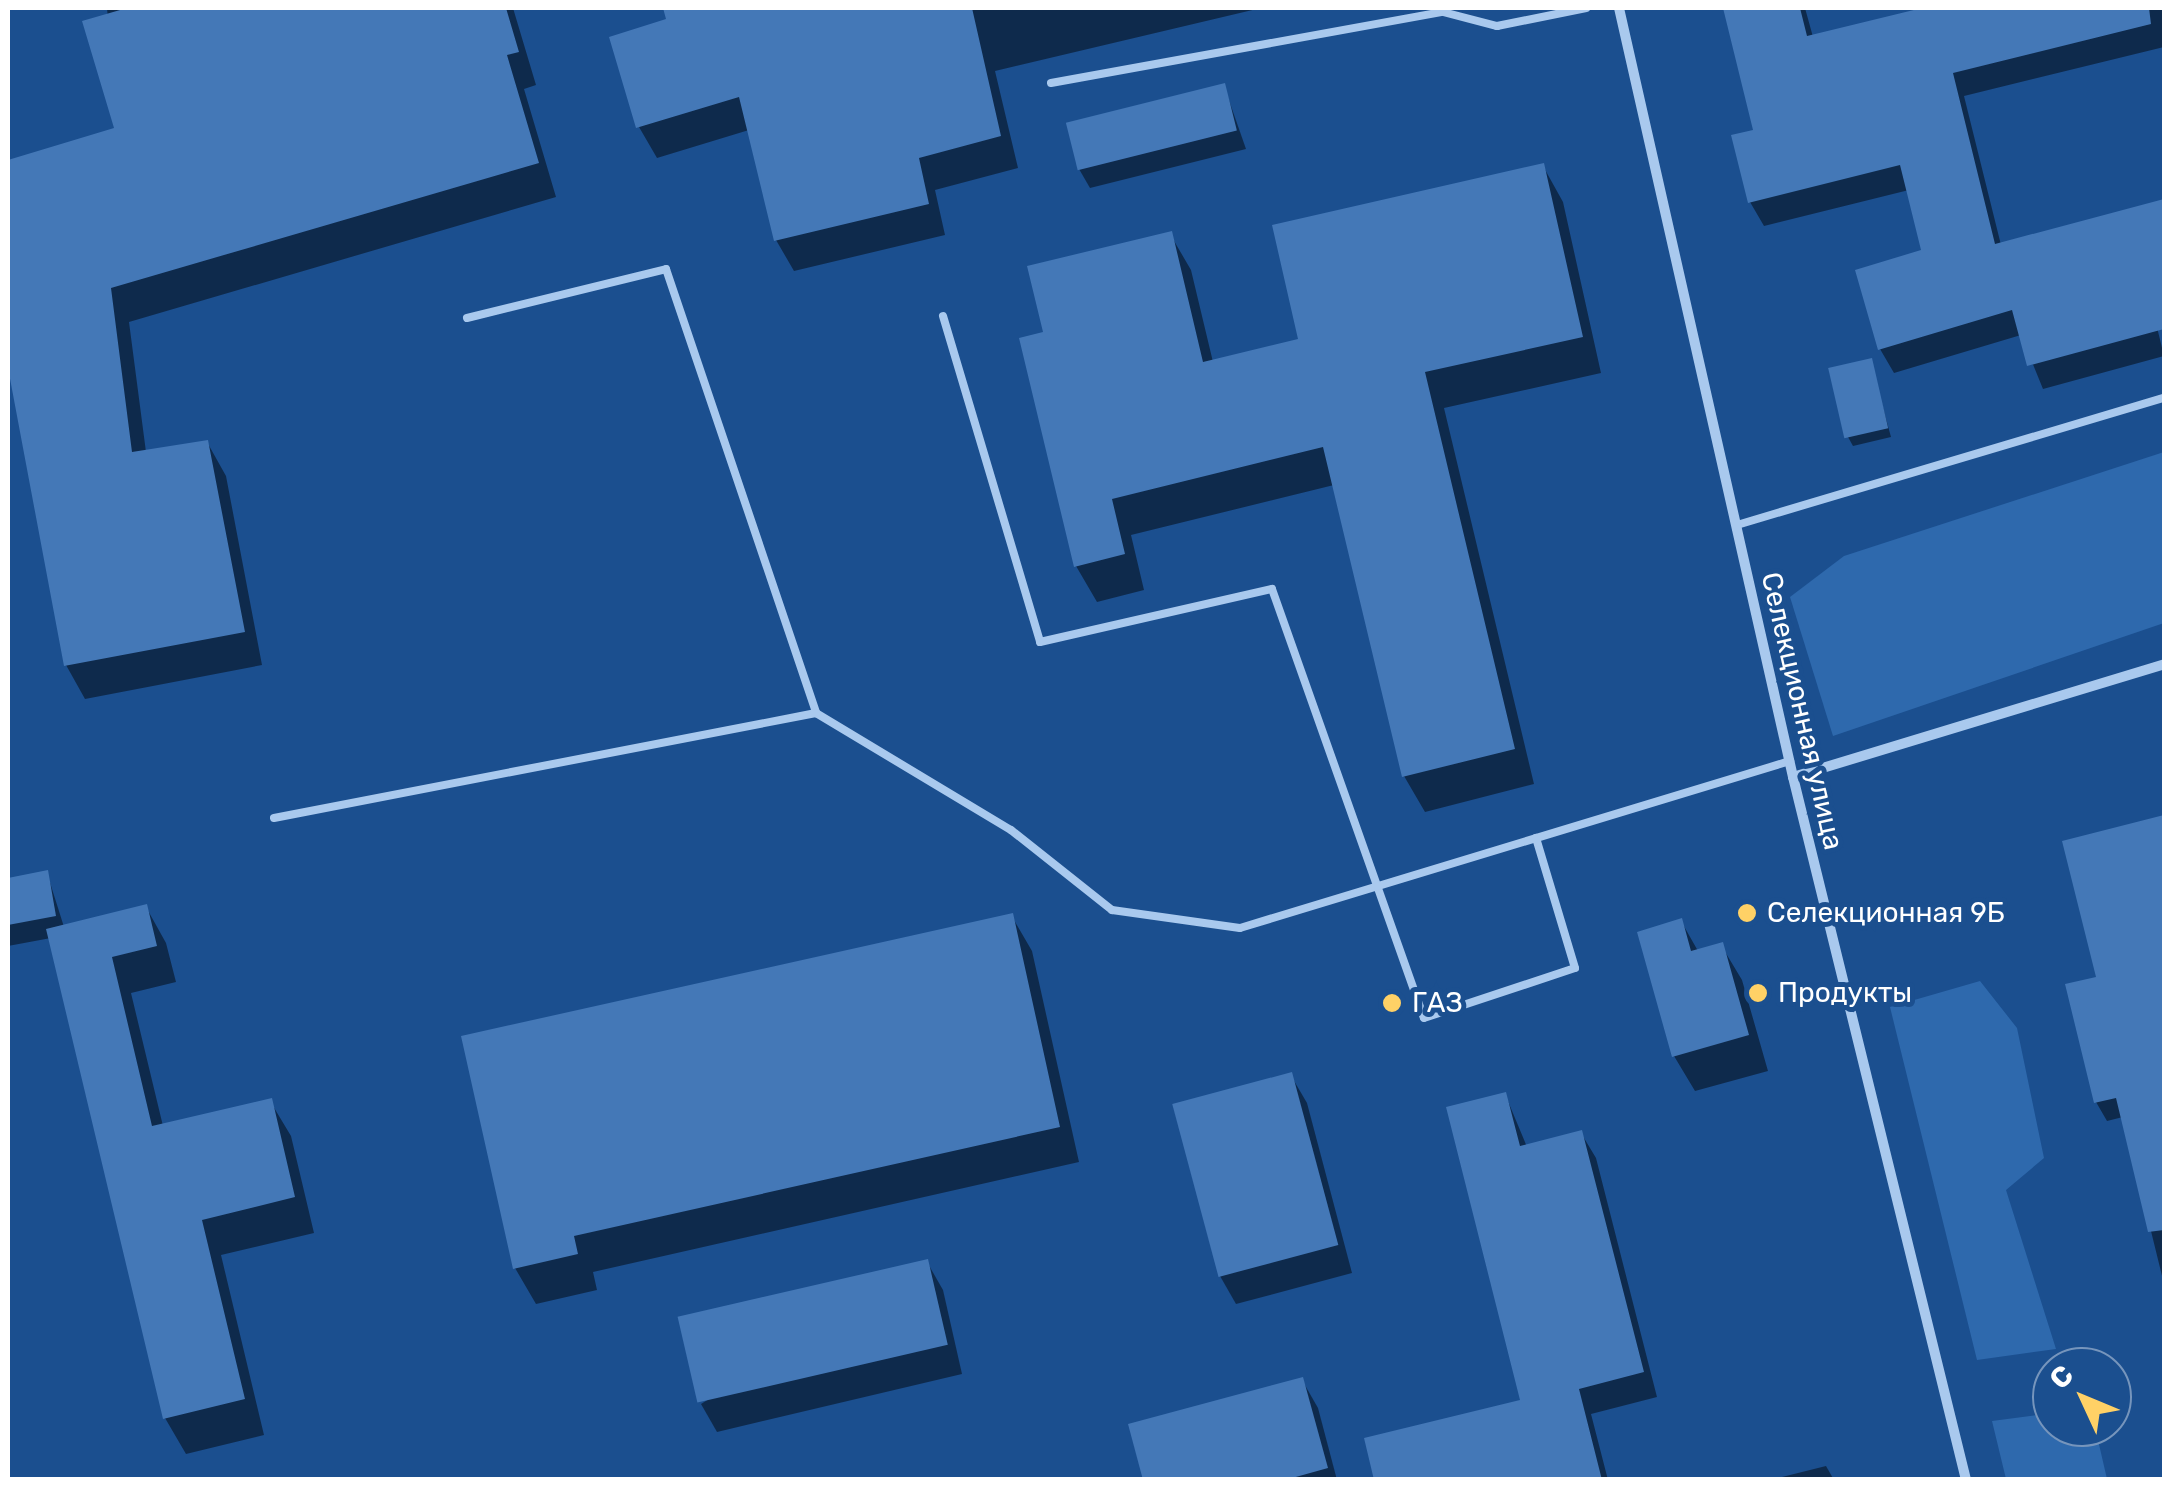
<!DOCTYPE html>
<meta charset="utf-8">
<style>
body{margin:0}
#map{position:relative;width:2172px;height:1487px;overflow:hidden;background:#1b4f8f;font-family:Rubik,sans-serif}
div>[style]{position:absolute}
.green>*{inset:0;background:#2e69ad}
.shadow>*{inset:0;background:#0007}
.building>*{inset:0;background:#4478b7;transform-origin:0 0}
.service>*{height:8px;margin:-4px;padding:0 4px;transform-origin:4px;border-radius:4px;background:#a9c9ee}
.minor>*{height:10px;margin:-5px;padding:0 5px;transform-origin:5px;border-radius:5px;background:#a9c9ee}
.dots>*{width:28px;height:28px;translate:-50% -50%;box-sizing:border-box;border:5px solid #1b4f8f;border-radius:50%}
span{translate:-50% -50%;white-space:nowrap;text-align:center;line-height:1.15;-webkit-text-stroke:10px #1b4f8f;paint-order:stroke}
.street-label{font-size:28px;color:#fff}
.poi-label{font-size:28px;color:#fff}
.left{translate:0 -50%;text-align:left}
.frame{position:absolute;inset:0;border:10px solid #fff;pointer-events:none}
.north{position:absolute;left:2032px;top:1347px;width:100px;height:100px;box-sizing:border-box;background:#1b4f8f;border:2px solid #7695bc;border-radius:50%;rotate:314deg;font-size:28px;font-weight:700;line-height:40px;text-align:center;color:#fff}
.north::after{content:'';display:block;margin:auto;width:35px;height:45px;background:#ffd166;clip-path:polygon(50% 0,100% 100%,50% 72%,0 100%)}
</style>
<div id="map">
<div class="green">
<div style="clip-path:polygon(2164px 452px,2164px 623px,1833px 736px,1790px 597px,1844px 556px)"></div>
<div style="clip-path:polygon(1980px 981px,2017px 1028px,2044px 1158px,2006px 1190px,2056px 1349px,1977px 1360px,1890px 1007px)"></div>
<div style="clip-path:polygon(2052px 1413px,2052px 1427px,2095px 1427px,2107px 1479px,2006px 1479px,1992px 1421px)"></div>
</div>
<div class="shadow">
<div style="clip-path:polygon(107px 8px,513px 8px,536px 85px,524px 89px,556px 197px,129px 322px,146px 452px,207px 442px,226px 476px,262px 665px,85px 699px,66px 665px,8px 364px,8px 163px,117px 130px)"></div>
<div style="clip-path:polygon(665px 8px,1261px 8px,995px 71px,1018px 168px,935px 190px,945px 235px,794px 271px,776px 240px,749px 130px,657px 158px,639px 127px,669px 20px)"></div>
<div style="clip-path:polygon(1726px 8px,1805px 8px,1813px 37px,1934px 8px,2164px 8px,2164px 47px,1964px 96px,2001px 245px,2164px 201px,2164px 316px,2155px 319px,2164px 356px,2043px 389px,2021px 335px,1894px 373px,1880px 349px,1924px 252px,1909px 190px,1764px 226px,1750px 202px,1756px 131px)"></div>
<div style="clip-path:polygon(1224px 86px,1246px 149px,1090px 188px,1079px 169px)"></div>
<div style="clip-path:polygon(1543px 166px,1563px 202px,1601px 373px,1444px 408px,1534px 784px,1425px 812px,1404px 776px,1334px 485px,1131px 535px,1144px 590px,1097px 602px,1076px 566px,1046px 334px,1170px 234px,1191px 270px,1213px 362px,1301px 341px)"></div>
<div style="clip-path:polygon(1870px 360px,1891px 437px,1853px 446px,1848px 437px)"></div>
<div style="clip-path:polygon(2164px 818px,2164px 1284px,2123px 1117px,2107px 1121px,2096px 1102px,2099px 978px,2065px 843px)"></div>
<div style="clip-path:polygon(47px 873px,64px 927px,146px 907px,166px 943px,176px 982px,131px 993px,163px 1126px,270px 1101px,291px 1136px,314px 1233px,221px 1255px,264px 1435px,186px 1454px,165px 1418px,51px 938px,8px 946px,8px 880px)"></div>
<div style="clip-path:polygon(1011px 915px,1032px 951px,1079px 1162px,593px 1272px,597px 1290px,536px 1304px,515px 1268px)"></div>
<div style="clip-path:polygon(1681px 921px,1698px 951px,1721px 945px,1742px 980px,1768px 1071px,1695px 1091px,1674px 1056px)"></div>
<div style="clip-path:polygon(1290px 1074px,1307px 1103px,1352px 1273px,1236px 1304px,1220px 1276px)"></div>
<div style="clip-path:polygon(1505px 1094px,1527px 1147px,1581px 1133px,1596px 1158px,1657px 1397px,1591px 1414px,1608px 1480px,1377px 1480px,1523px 1402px)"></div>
<div style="clip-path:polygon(927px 1262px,943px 1290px,962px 1374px,717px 1432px,701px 1404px)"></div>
<div style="clip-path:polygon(1302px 1380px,1318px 1408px,1337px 1480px,1145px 1480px)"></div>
<div style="clip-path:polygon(1826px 1466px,1834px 1480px,1770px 1480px)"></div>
</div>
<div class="building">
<div style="clip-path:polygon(127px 8px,506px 8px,519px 52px,507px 55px,539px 163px,111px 288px,132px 452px,208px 440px,245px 632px,64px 666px,8px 368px,8px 160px,114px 128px,82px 21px)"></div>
<div style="clip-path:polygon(663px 8px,972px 8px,1001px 136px,919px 158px,929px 204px,774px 241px,739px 97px,636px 128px,609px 37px,666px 19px)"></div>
<div style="clip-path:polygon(1723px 8px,1800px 8px,1807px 36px,1922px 8px,2149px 8px,2151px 24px,1953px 73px,1995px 244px,2164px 199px,2164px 329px,2027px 366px,2012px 310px,1878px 350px,1855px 270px,1921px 250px,1900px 165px,1748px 203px,1731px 135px,1753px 130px)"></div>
<div style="left:1225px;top:83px;width:49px;height:164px;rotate:76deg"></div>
<div style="clip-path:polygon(1544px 163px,1583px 337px,1425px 372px,1515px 749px,1402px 777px,1323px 447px,1112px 499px,1125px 554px,1074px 567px,1019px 338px,1043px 332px,1027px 266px,1172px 231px,1203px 362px,1298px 339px,1272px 225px)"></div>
<div style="left:1872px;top:358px;width:72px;height:45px;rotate:77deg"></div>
<div style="clip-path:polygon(2164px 815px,2164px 1230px,2148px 1232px,2116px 1098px,2094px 1103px,2065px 984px,2096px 977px,2062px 841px)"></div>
<div style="clip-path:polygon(48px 870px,56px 916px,8px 925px,8px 878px)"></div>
<div style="clip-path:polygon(147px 904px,157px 946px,112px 957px,152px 1126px,272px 1098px,295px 1197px,202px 1220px,245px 1399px,163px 1419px,46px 929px)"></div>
<div style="clip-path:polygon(1013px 913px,1060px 1127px,574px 1236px,578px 1254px,513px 1269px,461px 1036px)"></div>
<div style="clip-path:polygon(1682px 918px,1691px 951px,1723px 942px,1749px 1035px,1672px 1057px,1637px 932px)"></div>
<div style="left:1292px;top:1072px;width:179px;height:124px;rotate:75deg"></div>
<div style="clip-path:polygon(1506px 1092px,1520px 1146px,1582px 1130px,1644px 1372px,1579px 1389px,1602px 1480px,1374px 1480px,1364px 1438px,1520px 1400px,1446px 1107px)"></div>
<div style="left:928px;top:1259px;width:88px;height:257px;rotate:77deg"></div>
<div style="clip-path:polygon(1303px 1377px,1328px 1468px,1285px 1480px,1143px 1480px,1128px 1424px)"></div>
</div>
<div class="service">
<div style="left:1051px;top:83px;width:398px;rotate:-10.3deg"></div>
<div style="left:1443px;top:12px;width:56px;rotate:14.5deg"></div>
<div style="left:1497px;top:26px;width:91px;rotate:-11.4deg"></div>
<div style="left:943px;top:316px;width:340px;rotate:73.4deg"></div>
<div style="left:1040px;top:642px;width:238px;rotate:-12.9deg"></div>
<div style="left:1272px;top:589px;width:455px;rotate:70.5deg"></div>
<div style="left:1424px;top:1018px;width:159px;rotate:-18.3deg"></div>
<div style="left:1575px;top:968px;width:136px;rotate:-106.7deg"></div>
<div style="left:467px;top:318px;width:205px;rotate:-13.8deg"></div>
<div style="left:666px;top:269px;width:469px;rotate:71.3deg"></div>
<div style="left:816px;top:713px;width:227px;rotate:31deg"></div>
<div style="left:1011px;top:830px;width:129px;rotate:38.4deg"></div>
<div style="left:1112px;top:910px;width:129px;rotate:8deg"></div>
<div style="left:1240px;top:928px;width:575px;rotate:-16.89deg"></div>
<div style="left:1737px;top:525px;width:445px;rotate:-16.6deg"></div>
<div style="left:274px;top:818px;width:552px;rotate:-10.96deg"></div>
</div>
<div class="minor">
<div style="left:1619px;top:8px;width:788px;rotate:77.25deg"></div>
<div style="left:1793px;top:777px;width:724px;rotate:76.17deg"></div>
<div style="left:1793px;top:777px;width:388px;rotate:-16.9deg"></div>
</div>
<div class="dots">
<div style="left:1747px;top:913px;background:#ffd166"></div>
<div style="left:1758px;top:993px;background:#ffd166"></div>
<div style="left:1392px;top:1003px;background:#ffd166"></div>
</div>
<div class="street-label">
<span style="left:1802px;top:711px;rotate:77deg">Селекционная улица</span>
</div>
<div class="poi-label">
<span class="left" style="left:1767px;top:913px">Селекционная 9Б</span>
<span class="left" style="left:1778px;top:993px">Продукты</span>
<span class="left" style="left:1412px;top:1003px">ГАЗ</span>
</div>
<div class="frame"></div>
<div class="north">С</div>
</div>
